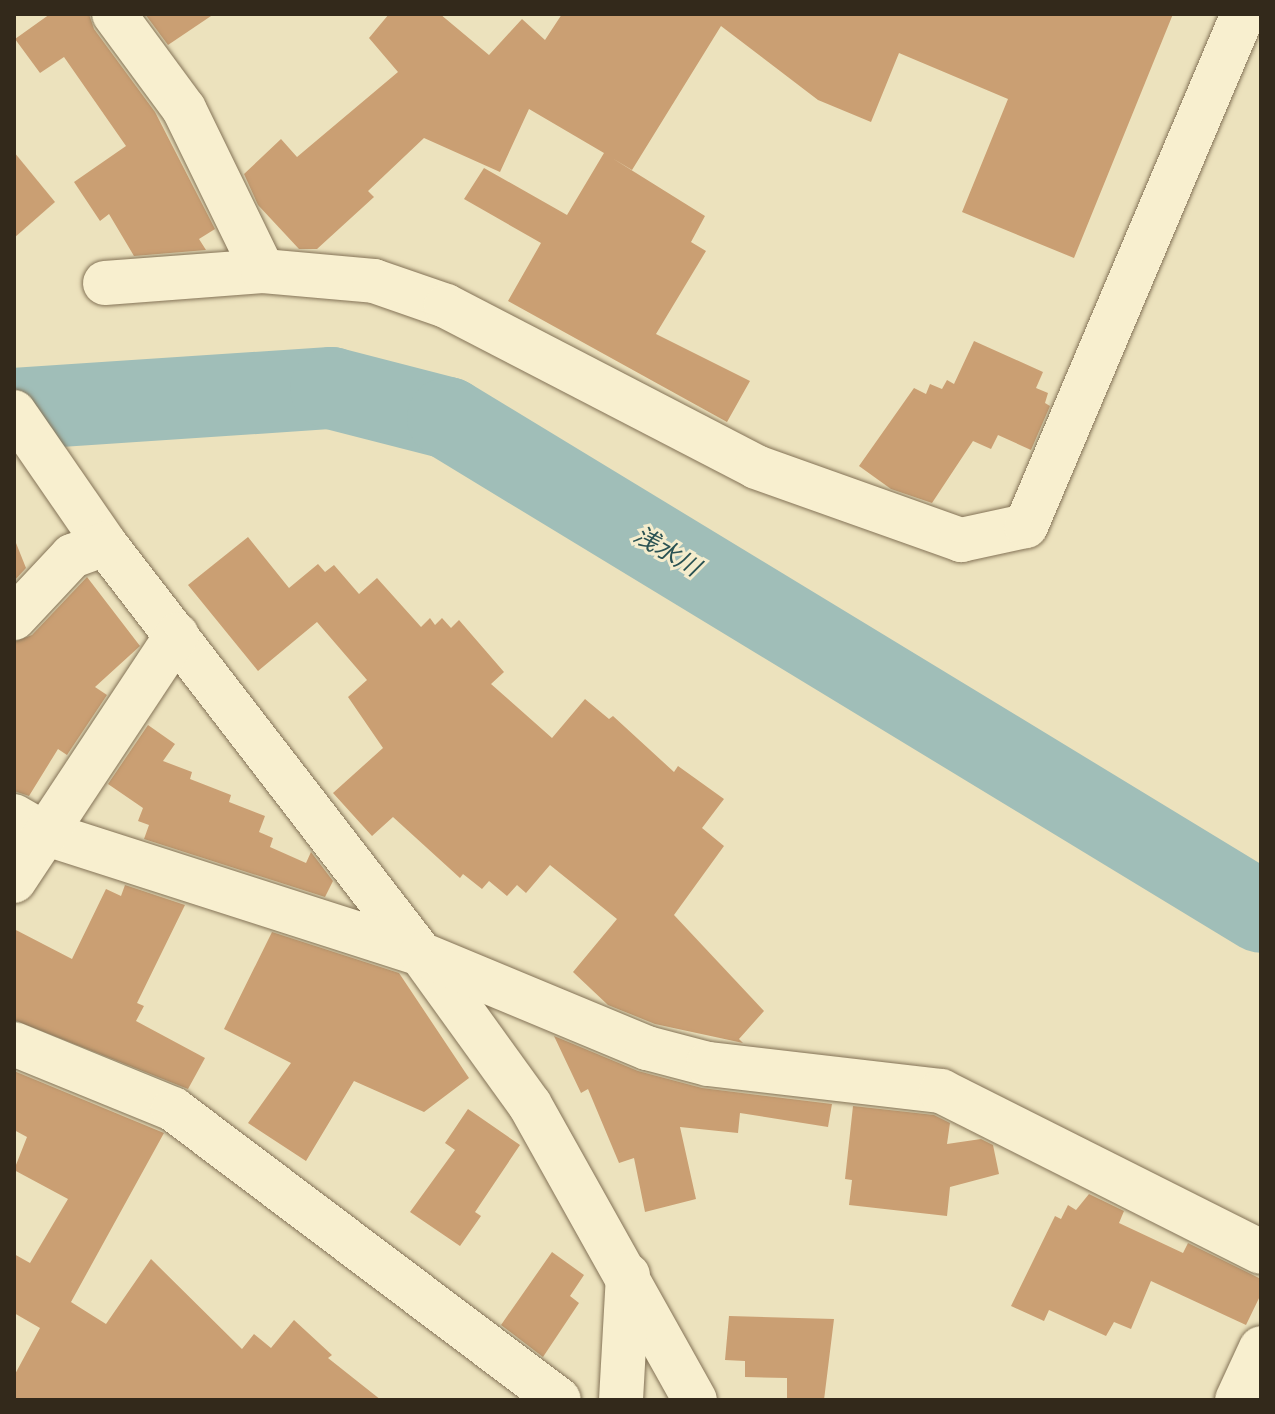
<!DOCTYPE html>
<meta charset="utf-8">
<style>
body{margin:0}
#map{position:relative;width:1275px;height:1414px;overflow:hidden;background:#ece2bd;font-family:Merriweather,"Noto Sans JP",serif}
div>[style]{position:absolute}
.river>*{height:82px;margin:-41px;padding:0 41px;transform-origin:41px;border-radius:41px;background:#a0beb8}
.building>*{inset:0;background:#ca9f73}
.roads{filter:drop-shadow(0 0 2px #847357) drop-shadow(0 0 2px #847357)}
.minor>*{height:44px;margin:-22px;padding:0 22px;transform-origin:22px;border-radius:22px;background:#f8efcf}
span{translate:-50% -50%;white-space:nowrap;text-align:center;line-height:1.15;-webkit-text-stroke:6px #f4eccc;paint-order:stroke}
.water-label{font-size:24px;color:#2a5253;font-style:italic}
.frame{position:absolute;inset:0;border:16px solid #33291b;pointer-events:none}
</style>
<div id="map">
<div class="river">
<div style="left:14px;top:409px;width:318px;rotate:-3.8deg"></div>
<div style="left:331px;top:388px;width:121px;rotate:14.4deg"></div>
<div style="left:448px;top:418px;width:951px;rotate:31.28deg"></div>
</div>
<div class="building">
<div style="clip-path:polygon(50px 14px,89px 14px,94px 29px,155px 112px,215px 229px,199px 239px,206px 250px,134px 256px,109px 214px,100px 221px,74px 182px,126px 146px,64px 57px,40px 73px,15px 39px)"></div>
<div style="clip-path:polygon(145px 14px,214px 14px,168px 45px)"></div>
<div style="clip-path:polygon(389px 14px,440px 14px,489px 55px,522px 19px,545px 40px,562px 14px,1173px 14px,1074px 258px,962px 212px,1008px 99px,899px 53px,871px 122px,818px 100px,721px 26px,632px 170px,612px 158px,705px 216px,691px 242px,706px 251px,656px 334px,750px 381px,727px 422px,508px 301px,541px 243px,464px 199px,484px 168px,567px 215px,604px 153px,529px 109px,500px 172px,424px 138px,368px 191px,374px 197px,317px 249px,299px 249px,258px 205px,244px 174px,281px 139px,297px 157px,398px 72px,369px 38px)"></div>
<div style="clip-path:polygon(14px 152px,55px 202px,14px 238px)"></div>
<div style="clip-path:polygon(974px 341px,1043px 372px,1036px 388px,1048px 393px,1045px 403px,1050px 406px,1031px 450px,998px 435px,991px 449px,973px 441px,932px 503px,891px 489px,859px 466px,914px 388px,926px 394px,930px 384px,942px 389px,947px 380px,954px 384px)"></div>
<div style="clip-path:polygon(248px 537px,289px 588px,318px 564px,325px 572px,334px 565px,359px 594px,377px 578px,421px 627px,430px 618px,435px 625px,442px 618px,451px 628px,459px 620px,504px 672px,491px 684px,552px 738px,585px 699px,609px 719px,613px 716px,674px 772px,678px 766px,724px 799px,702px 828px,724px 846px,674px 915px,764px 1011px,739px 1039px,743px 1043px,655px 1024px,608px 1005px,573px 972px,617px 919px,550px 865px,526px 893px,517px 885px,507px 896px,489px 881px,482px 889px,463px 874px,460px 878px,393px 817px,372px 836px,333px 793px,383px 748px,348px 697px,367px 680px,317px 622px,258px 671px,188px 585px)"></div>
<div style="clip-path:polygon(16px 543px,26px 568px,14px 581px,14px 544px)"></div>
<div style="clip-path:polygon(87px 577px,140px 646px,95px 687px,107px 695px,67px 755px,58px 749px,29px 796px,14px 791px,14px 642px,32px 635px)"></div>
<div style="clip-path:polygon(148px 725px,175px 744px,163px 761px,192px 772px,190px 779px,231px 795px,229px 802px,265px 816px,259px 832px,273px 838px,270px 847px,306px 863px,311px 852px,333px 881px,325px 897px,144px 839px,149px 825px,138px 821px,143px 808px,108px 784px)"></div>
<div style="clip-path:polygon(125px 885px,185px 905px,137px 1003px,144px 1006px,136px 1021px,205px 1058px,188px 1089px,14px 1020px,14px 929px,72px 959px,106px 889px,121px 896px)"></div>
<div style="clip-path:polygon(272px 932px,399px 973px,469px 1078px,424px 1112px,354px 1081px,306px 1161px,248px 1123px,291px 1063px,224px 1029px)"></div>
<div style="clip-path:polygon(554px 1036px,638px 1071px,702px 1088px,832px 1104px,828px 1127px,740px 1113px,738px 1133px,680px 1127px,696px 1199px,645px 1212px,634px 1158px,619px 1163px,588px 1089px,581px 1093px)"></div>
<div style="clip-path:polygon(14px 1071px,164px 1133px,71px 1302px,106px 1324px,151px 1259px,242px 1349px,254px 1334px,271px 1348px,294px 1320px,332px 1355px,328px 1358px,381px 1400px,14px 1400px,14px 1376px,40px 1328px,14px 1313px,14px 1254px,30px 1263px,68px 1199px,14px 1170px,27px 1137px,14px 1130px)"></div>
<div style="clip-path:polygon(853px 1106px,934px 1115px,950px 1123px,947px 1144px,981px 1139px,993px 1145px,999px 1174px,950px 1187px,947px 1216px,849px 1205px,852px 1180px,845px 1179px)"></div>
<div style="clip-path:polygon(468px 1109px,520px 1145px,475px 1212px,481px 1216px,460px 1246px,410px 1212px,455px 1150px,445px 1143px)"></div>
<div style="clip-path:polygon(1089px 1194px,1124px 1211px,1119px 1223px,1183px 1253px,1188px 1243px,1261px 1279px,1261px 1294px,1246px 1325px,1151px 1281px,1131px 1329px,1114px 1322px,1106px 1336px,1049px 1310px,1044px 1321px,1011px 1306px,1055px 1216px,1061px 1219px,1068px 1205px,1076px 1210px)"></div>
<div style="clip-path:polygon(552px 1252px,584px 1275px,570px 1296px,579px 1303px,543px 1357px,501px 1325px)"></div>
<div style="clip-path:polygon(729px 1316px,834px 1319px,824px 1400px,787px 1400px,787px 1378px,745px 1377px,745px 1361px,725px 1360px)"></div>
</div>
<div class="roads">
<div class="minor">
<div style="left:114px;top:14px;width:118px;rotate:53.6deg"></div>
<div style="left:184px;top:109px;width:180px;rotate:64deg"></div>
<div style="left:105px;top:283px;width:158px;rotate:-4.3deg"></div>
<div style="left:263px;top:271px;width:111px;rotate:5.1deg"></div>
<div style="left:374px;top:281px;width:76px;rotate:19.1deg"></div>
<div style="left:446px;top:306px;width:349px;rotate:27.4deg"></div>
<div style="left:756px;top:467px;width:218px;rotate:19.6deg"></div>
<div style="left:961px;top:540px;width:66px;rotate:-12.2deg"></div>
<div style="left:1026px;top:526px;width:556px;rotate:-67.03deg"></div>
<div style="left:14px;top:412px;width:160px;rotate:55.4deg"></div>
<div style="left:105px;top:544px;width:518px;rotate:52.38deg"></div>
<div style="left:421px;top:954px;width:186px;rotate:54.2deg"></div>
<div style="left:530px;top:1105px;width:338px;rotate:60.8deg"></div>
<div style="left:14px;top:618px;width:85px;rotate:-46.9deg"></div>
<div style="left:72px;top:556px;width:35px;rotate:-20deg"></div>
<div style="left:14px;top:816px;width:34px;rotate:30deg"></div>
<div style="left:44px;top:833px;width:396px;rotate:17.8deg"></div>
<div style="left:421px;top:954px;width:245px;rotate:22.6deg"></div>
<div style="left:647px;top:1048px;width:63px;rotate:14.7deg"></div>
<div style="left:708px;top:1064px;width:235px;rotate:6.6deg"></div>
<div style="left:941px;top:1091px;width:358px;rotate:26.7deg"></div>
<div style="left:14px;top:881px;width:295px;rotate:-56.5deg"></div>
<div style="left:14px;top:1044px;width:172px;rotate:22.2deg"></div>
<div style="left:173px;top:1109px;width:483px;rotate:37deg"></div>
<div style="left:621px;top:1400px;width:125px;rotate:-86.8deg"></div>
<div style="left:1237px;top:1400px;width:57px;rotate:-65.2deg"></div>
</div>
</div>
<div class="water-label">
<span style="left:667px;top:551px;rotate:31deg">浅水川</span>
</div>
<div class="frame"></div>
</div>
